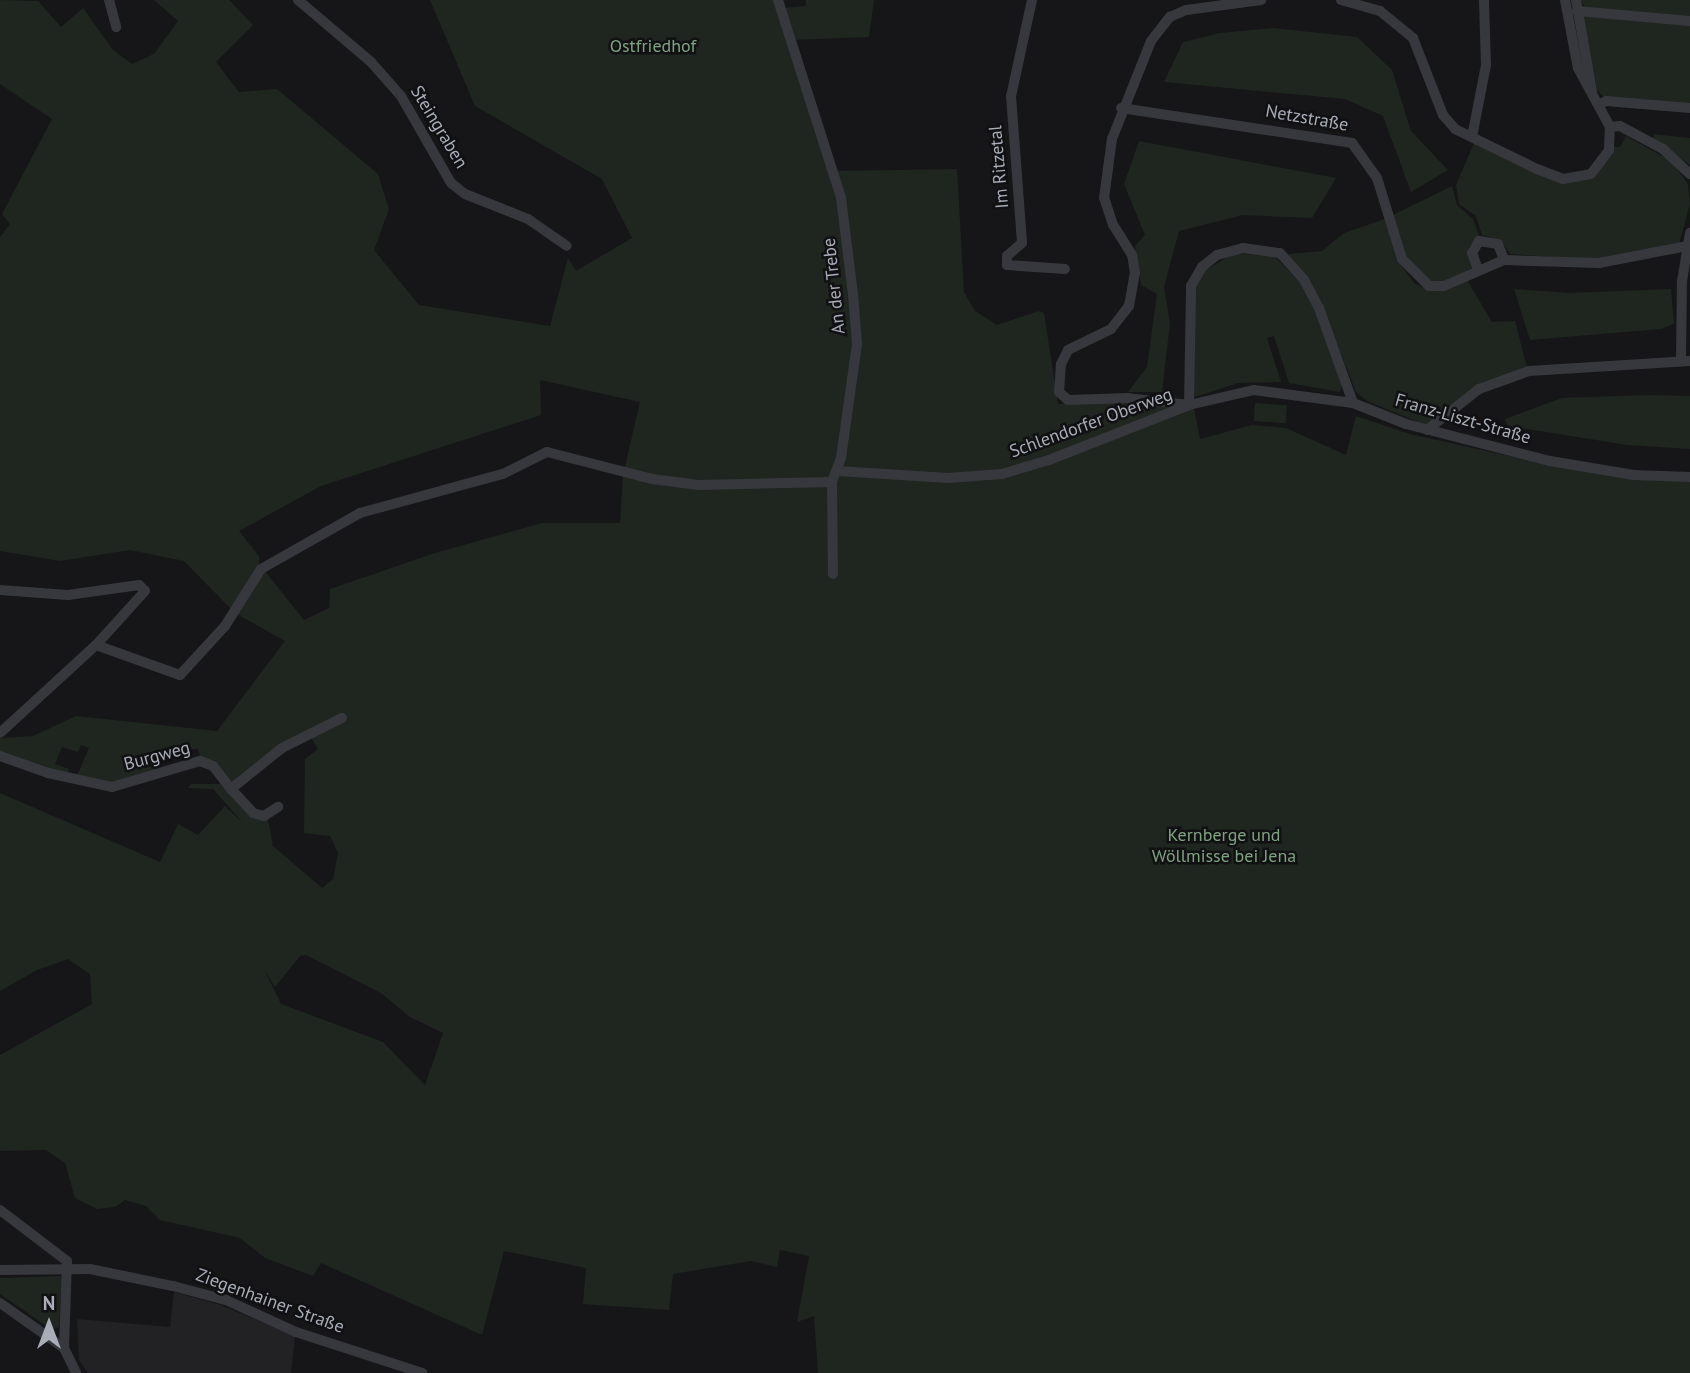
<!DOCTYPE html>
<meta charset="utf-8">
<style>
body{margin:0}
#map{position:relative;width:1690px;height:1373px;overflow:hidden;background:#161618;font-family:"PT Sans",sans-serif}
div>[style]{position:absolute}
.built>*{inset:0;background:#222225}
.green>*{inset:0;background:#1e261f;transform-origin:0 0}
.minor>*{height:10px;margin:-5px;padding:0 5px;transform-origin:5px;border-radius:5px;background:#37383d}
span{translate:-50% -50%;white-space:nowrap;text-align:center;line-height:1.15;-webkit-text-stroke:5px #111113;paint-order:stroke}
.park-label{font-size:18px;color:#7fa381}
.street-label{font-size:18px;color:#a8adb8}
.north{position:absolute;left:14px;top:1289px;width:70px;height:70px;-webkit-text-stroke:5px #111113;paint-order:stroke;rotate:0deg;font-size:19px;font-weight:700;line-height:28px;text-align:center;color:#a8adb8}
.north::after{content:'';display:block;margin:auto;width:24px;height:32px;background:#a8adb8;clip-path:polygon(50% 0,100% 100%,50% 72%,0 100%)}
</style>
<div id="map">
<div class="built">
<div style="clip-path:polygon(174px 1292px,221px 1305px,295px 1336px,291px 1373px,88px 1373px,79px 1360px,77px 1319px,170px 1327px)"></div>
</div>
<div class="green">
<div style="clip-path:polygon(evenodd,0 0,38px 1px,61px 27px,83px 8px,113px 50px,132px 64px,154px 54px,178px 21px,154px 0,229px 0,253px 25px,216px 62px,239px 92px,277px 89px,378px 174px,389px 209px,374px 250px,419px 305px,550px 326px,568px 258px,576px 271px,632px 238px,602px 179px,475px 106px,430px 0,778px 0,783px 8px,806px 6px,806px 0,874px 0,869px 37px,790px 40px,832px 171px,957px 169px,964px 292px,975px 311px,997px 325px,1039px 311px,1044px 313px,1058px 404px,1129px 400px,1194px 409px,1200px 439px,1252px 425px,1286px 428px,1346px 455px,1356px 416px,1410px 434px,1549px 465px,1690px 482px,1690px 1373px,818px 1373px,814px 1316px,797px 1322px,809px 1256px,780px 1250px,777px 1267px,751px 1261px,673px 1274px,669px 1310px,583px 1304px,586px 1268px,504px 1251px,482px 1335px,321px 1263px,313px 1276px,265px 1258px,240px 1238px,160px 1220px,146px 1206px,125px 1200px,115px 1207px,97px 1209px,75px 1198px,65px 1163px,46px 1150px,0 1151px,0 1055px,92px 1004px,90px 974px,68px 959px,37px 970px,0 991px,0 793px,160px 862px,178px 824px,198px 835px,225px 806px,243px 823px,213px 789px,188px 788px,191px 784px,224px 784px,268px 819px,273px 846px,322px 888px,333px 879px,338px 853px,330px 836px,304px 833px,305px 759px,318px 749px,307px 731px,234px 783px,201px 759px,198px 749px,161px 750px,154px 758px,157px 769px,111px 784px,76px 778px,89px 748px,81px 745px,78px 752px,62px 747px,55px 764px,69px 769px,66px 776px,0 753px,0 738px,33px 736px,76px 716px,217px 731px,285px 641px,237px 614px,264px 570px,304px 620px,329px 608px,330px 589px,435px 553px,542px 523px,620px 523px,623px 475px,640px 402px,540px 380px,541px 415px,321px 486px,239px 531px,259px 556px,259px 565px,231px 609px,184px 561px,130px 550px,60px 561px,0 551px,0 237px,10px 224px,2px 214px,52px 119px,0 84px,0 0,306px 955px,381px 993px,410px 1017px,443px 1033px,425px 1085px,383px 1042px,281px 1004px,264px 969px,275px 987px,300px 956px,306px 955px)"></div>
<div style="clip-path:polygon(1580px 0,1690px 0,1690px 17px,1585px 7px)"></div>
<div style="clip-path:polygon(1585px 14px,1690px 24px,1690px 104px,1604px 97px,1597px 90px,1582px 18px)"></div>
<div style="clip-path:polygon(1273px 28px,1357px 37px,1392px 70px,1411px 131px,1448px 170px,1411px 192px,1383px 116px,1345px 99px,1164px 82px,1183px 42px,1220px 33px)"></div>
<div style="clip-path:polygon(1654px 134px,1690px 138px,1690px 165px,1653px 138px)"></div>
<div style="clip-path:polygon(1626px 136px,1671px 161px,1688px 184px,1690px 204px,1679px 244px,1601px 260px,1510px 254px,1501px 240px,1482px 235px,1476px 216px,1459px 204px,1456px 185px,1474px 143px,1563px 184px,1599px 172px,1613px 147px,1620px 147px)"></div>
<div style="clip-path:polygon(1139px 141px,1336px 178px,1312px 218px,1243px 215px,1179px 231px,1164px 287px,1170px 323px,1162px 392px,1128px 392px,1147px 367px,1157px 294px,1141px 285px,1135px 246px,1145px 235px,1124px 184px)"></div>
<div style="clip-path:polygon(1452px 186px,1457px 205px,1473px 219px,1479px 236px,1468px 248px,1472px 268px,1443px 282px,1430px 282px,1407px 261px,1393px 215px)"></div>
<div style="clip-path:polygon(1385px 219px,1398px 261px,1414px 283px,1430px 291px,1467px 280px,1492px 322px,1515px 321px,1527px 368px,1425px 425px,1367px 401px,1356px 392px,1320px 301px,1288px 254px,1322px 251px,1344px 233px)"></div>
<div style="clip-path:polygon(1234px 253px,1275px 257px,1300px 282px,1319px 317px,1342px 384px,1340px 392px,1289px 383px,1274px 336px,1267px 338px,1281px 382px,1238px 383px,1195px 397px,1192px 394px,1192px 293px,1206px 270px)"></div>
<div style="clip-path:polygon(1514px 289px,1569px 293px,1671px 289px,1674px 324px,1661px 329px,1530px 340px)"></div>
<div style="clip-path:polygon(1649px 395px,1690px 396px,1690px 449px,1627px 445px,1508px 426px,1505px 419px,1562px 398px)"></div>
<div style="left:1255px;top:403px;width:32px;height:18px;rotate:4deg"></div>
<div style="clip-path:polygon(62px 1276px,59px 1327px,52px 1330px,0 1294px,0 1278px)"></div>
</div>
<div class="minor">
<div style="left:109px;top:0;width:28px;rotate:75deg"></div>
<div style="left:298px;top:0;width:96px;rotate:40.3deg"></div>
<div style="left:371px;top:62px;width:45px;rotate:48.6deg"></div>
<div style="left:401px;top:96px;width:100px;rotate:60.1deg"></div>
<div style="left:451px;top:183px;width:18px;rotate:38deg"></div>
<div style="left:465px;top:194px;width:68px;rotate:21.6deg"></div>
<div style="left:528px;top:219px;width:47px;rotate:34.7deg"></div>
<div style="left:778px;top:0;width:208px;rotate:72.3deg"></div>
<div style="left:841px;top:198px;width:97px;rotate:82.9deg"></div>
<div style="left:853px;top:294px;width:50px;rotate:85.4deg"></div>
<div style="left:857px;top:344px;width:115px;rotate:98deg"></div>
<div style="left:841px;top:458px;width:26px;rotate:111deg"></div>
<div style="left:832px;top:482px;width:92px;rotate:89.4deg"></div>
<div style="left:1032px;top:0;width:98px;rotate:102.3deg"></div>
<div style="left:1011px;top:96px;width:147px;rotate:85.7deg"></div>
<div style="left:1022px;top:243px;width:20px;rotate:139deg"></div>
<div style="left:1007px;top:256px;width:9px;rotate:90deg"></div>
<div style="left:1007px;top:265px;width:58px;rotate:3.9deg"></div>
<div style="left:1341px;top:0;width:41px;rotate:15.8deg"></div>
<div style="left:1380px;top:11px;width:43px;rotate:39.3deg"></div>
<div style="left:1413px;top:38px;width:83px;rotate:68.7deg"></div>
<div style="left:1443px;top:115px;width:18px;rotate:49deg"></div>
<div style="left:1455px;top:129px;width:91px;rotate:26deg"></div>
<div style="left:1537px;top:169px;width:28px;rotate:21deg"></div>
<div style="left:1563px;top:179px;width:28px;rotate:-10deg"></div>
<div style="left:1591px;top:174px;width:30px;rotate:-53deg"></div>
<div style="left:1609px;top:150px;width:23px;rotate:-88deg"></div>
<div style="left:1565px;top:0;width:69px;rotate:79.2deg"></div>
<div style="left:1578px;top:68px;width:67px;rotate:61.5deg"></div>
<div style="left:1610px;top:127px;width:10px;rotate:-6deg"></div>
<div style="left:1620px;top:126px;width:49px;rotate:28.1deg"></div>
<div style="left:1663px;top:149px;width:37px;rotate:43deg"></div>
<div style="left:1576px;top:0;width:93px;rotate:80.1deg"></div>
<div style="left:1577px;top:11px;width:113px;rotate:5.1deg"></div>
<div style="left:1599px;top:105px;width:8px;rotate:-30deg"></div>
<div style="left:1606px;top:101px;width:84px;rotate:4.8deg"></div>
<div style="left:1121px;top:108px;width:234px;rotate:8.6deg"></div>
<div style="left:1352px;top:143px;width:43px;rotate:54.5deg"></div>
<div style="left:1377px;top:178px;width:85px;rotate:72.8deg"></div>
<div style="left:1402px;top:259px;width:38px;rotate:45deg"></div>
<div style="left:1429px;top:286px;width:15px"></div>
<div style="left:1444px;top:286px;width:65px;rotate:-23.4deg"></div>
<div style="left:1504px;top:260px;width:95px;rotate:1.8deg"></div>
<div style="left:1599px;top:263px;width:90px;rotate:-10.9deg"></div>
<div style="left:1472px;top:137px;width:73px;rotate:-79deg"></div>
<div style="left:1486px;top:65px;width:65px;rotate:-91.8deg"></div>
<div style="left:1478px;top:270px;width:18px;rotate:-109deg"></div>
<div style="left:1472px;top:253px;width:14px;rotate:-60deg"></div>
<div style="left:1479px;top:241px;width:19px;rotate:9deg"></div>
<div style="left:1498px;top:244px;width:17px;rotate:69deg"></div>
<div style="left:1681px;top:359px;width:78px;rotate:-89.3deg"></div>
<div style="left:1682px;top:281px;width:49px;rotate:-80.5deg"></div>
<div style="left:1189px;top:405px;width:61px;rotate:-173.5deg"></div>
<div style="left:1128px;top:398px;width:60px;rotate:178.1deg"></div>
<div style="left:1068px;top:400px;width:12px;rotate:-138deg"></div>
<div style="left:1059px;top:392px;width:28px;rotate:-86deg"></div>
<div style="left:1061px;top:364px;width:16px;rotate:-63deg"></div>
<div style="left:1068px;top:350px;width:48px;rotate:-26deg"></div>
<div style="left:1111px;top:329px;width:29px;rotate:-52deg"></div>
<div style="left:1129px;top:306px;width:34px;rotate:-80deg"></div>
<div style="left:1135px;top:273px;width:18px;rotate:-99deg"></div>
<div style="left:1132px;top:255px;width:36px;rotate:-122deg"></div>
<div style="left:1113px;top:225px;width:28px;rotate:-108deg"></div>
<div style="left:1104px;top:198px;width:60px;rotate:-82.3deg"></div>
<div style="left:1112px;top:139px;width:105px;rotate:-68.3deg"></div>
<div style="left:1151px;top:41px;width:31px;rotate:-52deg"></div>
<div style="left:1170px;top:17px;width:17px;rotate:-24deg"></div>
<div style="left:1186px;top:10px;width:76px;rotate:-7.6deg"></div>
<div style="left:1189px;top:405px;width:119px;rotate:-89deg"></div>
<div style="left:1191px;top:286px;width:22px;rotate:-60deg"></div>
<div style="left:1202px;top:267px;width:19px;rotate:-39deg"></div>
<div style="left:1217px;top:255px;width:27px;rotate:-15deg"></div>
<div style="left:1243px;top:248px;width:37px;rotate:8deg"></div>
<div style="left:1280px;top:253px;width:36px;rotate:48deg"></div>
<div style="left:1304px;top:280px;width:32px;rotate:62deg"></div>
<div style="left:1319px;top:308px;width:101px;rotate:70.3deg"></div>
<div style="left:1427px;top:430px;width:66px;rotate:-38.3deg"></div>
<div style="left:1479px;top:389px;width:53px;rotate:-19.8deg"></div>
<div style="left:1529px;top:371px;width:161px;rotate:-3.6deg"></div>
<div style="left:838px;top:471px;width:110px;rotate:3.6deg"></div>
<div style="left:948px;top:478px;width:54px;rotate:-4.2deg"></div>
<div style="left:1002px;top:474px;width:49px;rotate:-16.6deg"></div>
<div style="left:1049px;top:460px;width:150px;rotate:-21.4deg"></div>
<div style="left:1189px;top:405px;width:67px;rotate:-13deg"></div>
<div style="left:1254px;top:390px;width:100px;rotate:7.5deg"></div>
<div style="left:1353px;top:403px;width:57px;rotate:21.6deg"></div>
<div style="left:1406px;top:424px;width:149px;rotate:14.4deg"></div>
<div style="left:1550px;top:461px;width:85px;rotate:9.5deg"></div>
<div style="left:1634px;top:475px;width:56px;rotate:2deg"></div>
<div style="left:0;top:590px;width:68px;rotate:4.2deg"></div>
<div style="left:68px;top:595px;width:72px;rotate:-8deg"></div>
<div style="left:139px;top:585px;width:8px;rotate:45deg"></div>
<div style="left:145px;top:591px;width:73px;rotate:132.2deg"></div>
<div style="left:96px;top:645px;width:130px;rotate:137.5deg"></div>
<div style="left:96px;top:645px;width:89px;rotate:19.7deg"></div>
<div style="left:180px;top:675px;width:67px;rotate:-47.4deg"></div>
<div style="left:225px;top:626px;width:67px;rotate:-57.7deg"></div>
<div style="left:261px;top:569px;width:114px;rotate:-29.5deg"></div>
<div style="left:360px;top:513px;width:148px;rotate:-15.3deg"></div>
<div style="left:503px;top:474px;width:49px;rotate:-26.6deg"></div>
<div style="left:547px;top:452px;width:108px;rotate:14.4deg"></div>
<div style="left:652px;top:479px;width:47px;rotate:7.3deg"></div>
<div style="left:699px;top:485px;width:133px;rotate:-1.3deg"></div>
<div style="left:0;top:756px;width:51px;rotate:19.5deg"></div>
<div style="left:48px;top:773px;width:66px;rotate:12.3deg"></div>
<div style="left:112px;top:787px;width:92px;rotate:-16.5deg"></div>
<div style="left:200px;top:761px;width:14px;rotate:21deg"></div>
<div style="left:213px;top:766px;width:29px;rotate:52deg"></div>
<div style="left:231px;top:789px;width:65px;rotate:-38.8deg"></div>
<div style="left:282px;top:748px;width:67px;rotate:-26.6deg"></div>
<div style="left:231px;top:789px;width:33px;rotate:47deg"></div>
<div style="left:253px;top:813px;width:11px;rotate:15deg"></div>
<div style="left:264px;top:816px;width:17px;rotate:-33deg"></div>
<div style="left:0;top:1210px;width:84px;rotate:37.3deg"></div>
<div style="left:67px;top:1261px;width:87px;rotate:92deg"></div>
<div style="left:0;top:1270px;width:90px;rotate:-0.6deg"></div>
<div style="left:90px;top:1269px;width:85px;rotate:11.6deg"></div>
<div style="left:173px;top:1286px;width:55px;rotate:14.8deg"></div>
<div style="left:226px;top:1300px;width:77px;rotate:24.6deg"></div>
<div style="left:296px;top:1332px;width:133px;rotate:18deg"></div>
<div style="left:0;top:1303px;width:78px;rotate:35.1deg"></div>
<div style="left:64px;top:1348px;width:28px;rotate:64deg"></div>
</div>
<div class="park-label">
<span style="left:653px;top:46px">Ostfriedhof</span>
<span style="left:1224px;top:846px">Kernberge und<br>Wöllmisse bei Jena</span>
</div>
<div class="street-label">
<span style="left:1307px;top:118px;rotate:10deg">Netzstraße</span>
<span style="left:439px;top:127px;rotate:59deg">Steingraben</span>
<span style="left:999px;top:167px;rotate:-95deg">Im Ritzetal</span>
<span style="left:834px;top:286px;rotate:-96deg">An der Trebe</span>
<span style="left:1463px;top:419px;rotate:16deg">Franz-Liszt-Straße</span>
<span style="left:1091px;top:423px;rotate:-20deg">Schlendorfer Oberweg</span>
<span style="left:157px;top:756px;rotate:-15deg">Burgweg</span>
<span style="left:270px;top:1301px;rotate:20deg">Ziegenhainer Straße</span>
</div>
<div class="north">N</div>
</div>
